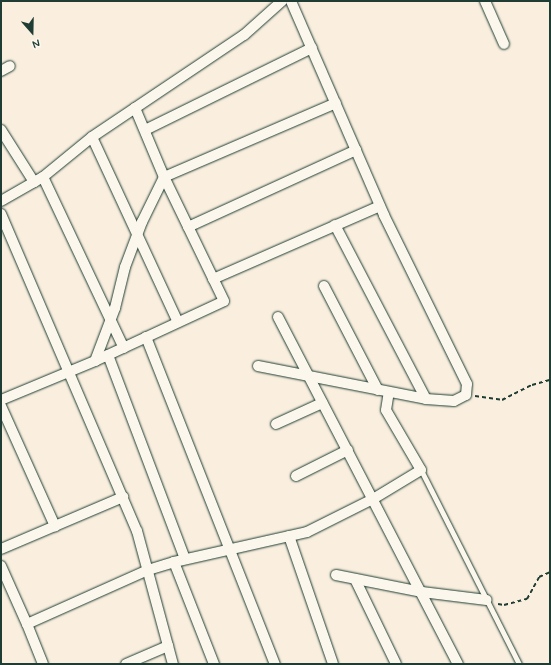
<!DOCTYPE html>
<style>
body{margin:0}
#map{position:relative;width:551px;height:665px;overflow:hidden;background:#faefde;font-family:Mynerve,sans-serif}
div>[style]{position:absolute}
.path>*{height:2px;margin-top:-1px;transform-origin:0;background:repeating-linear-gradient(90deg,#1f3d34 0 4px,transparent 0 7px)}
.roads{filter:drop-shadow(0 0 1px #1f3d34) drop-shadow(0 0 1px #1f3d34)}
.service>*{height:5px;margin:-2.5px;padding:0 2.5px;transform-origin:2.5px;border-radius:2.5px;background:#fbf7ec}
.minor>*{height:10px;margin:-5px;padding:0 5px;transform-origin:5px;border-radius:5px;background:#fbf7ec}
span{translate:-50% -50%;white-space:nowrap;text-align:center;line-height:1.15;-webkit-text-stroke:3px #fbf7ec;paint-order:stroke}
.frame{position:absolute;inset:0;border:2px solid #1f3d34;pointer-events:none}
.north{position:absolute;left:12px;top:12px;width:40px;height:40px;-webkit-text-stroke:3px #fbf7ec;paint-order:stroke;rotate:160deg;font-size:11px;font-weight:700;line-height:16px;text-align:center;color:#1f3d34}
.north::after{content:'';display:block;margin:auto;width:14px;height:18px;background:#1f3d34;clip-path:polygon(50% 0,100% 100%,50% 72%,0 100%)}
</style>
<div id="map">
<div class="path">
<div style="left:475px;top:396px;width:27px;rotate:8deg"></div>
<div style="left:502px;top:400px;width:34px;rotate:-27deg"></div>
<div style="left:532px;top:385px;width:19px;rotate:-16deg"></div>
<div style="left:498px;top:604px;width:6px;rotate:9deg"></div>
<div style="left:504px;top:605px;width:24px;rotate:-15deg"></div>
<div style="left:527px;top:599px;width:25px;rotate:-61deg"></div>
<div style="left:539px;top:577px;width:12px;rotate:-24deg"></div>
</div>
<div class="roads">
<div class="service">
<div style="left:421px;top:470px;width:217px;rotate:63.2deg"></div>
</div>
<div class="minor">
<div style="left:485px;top:1px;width:47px;rotate:66.2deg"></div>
<div style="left:1px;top:71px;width:10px;rotate:-29deg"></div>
<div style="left:1px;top:130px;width:62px;rotate:57.6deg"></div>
<div style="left:145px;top:130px;width:186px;rotate:-26.2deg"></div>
<div style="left:92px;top:137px;width:204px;rotate:65.1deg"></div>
<div style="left:43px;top:177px;width:189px;rotate:64.7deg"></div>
<div style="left:1px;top:201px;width:48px;rotate:-29.7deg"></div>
<div style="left:43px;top:177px;width:63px;rotate:-39.2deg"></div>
<div style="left:92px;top:137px;width:183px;rotate:-33.9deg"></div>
<div style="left:244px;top:35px;width:51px;rotate:-41.8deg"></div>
<div style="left:1px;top:214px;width:345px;rotate:66.8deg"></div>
<div style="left:137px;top:531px;width:138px;rotate:74.9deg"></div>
<div style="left:335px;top:225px;width:196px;rotate:62.4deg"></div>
<div style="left:188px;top:227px;width:185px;rotate:-24.6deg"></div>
<div style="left:213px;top:279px;width:182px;rotate:-23.6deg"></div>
<div style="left:324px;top:286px;width:117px;rotate:62.6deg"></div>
<div style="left:278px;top:317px;width:391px;rotate:62.6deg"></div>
<div style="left:146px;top:337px;width:352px;rotate:68.5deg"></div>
<div style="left:108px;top:355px;width:218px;rotate:69.3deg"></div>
<div style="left:95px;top:361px;width:57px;rotate:-69.3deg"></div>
<div style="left:115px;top:308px;width:42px;rotate:-76.3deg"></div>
<div style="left:125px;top:267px;width:48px;rotate:-69.3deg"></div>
<div style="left:142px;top:222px;width:50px;rotate:-63.9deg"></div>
<div style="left:164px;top:177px;width:187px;rotate:-23.3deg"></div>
<div style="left:258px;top:366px;width:171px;rotate:11.1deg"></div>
<div style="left:426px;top:399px;width:28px;rotate:4deg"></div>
<div style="left:454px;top:401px;width:13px;rotate:-27deg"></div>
<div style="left:466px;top:395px;width:11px;rotate:-85deg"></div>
<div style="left:467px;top:384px;width:188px;rotate:-116.2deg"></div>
<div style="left:384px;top:215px;width:233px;rotate:-113.5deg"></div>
<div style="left:1px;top:400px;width:102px;rotate:-22.5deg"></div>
<div style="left:95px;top:361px;width:142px;rotate:-24.9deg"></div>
<div style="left:224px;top:301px;width:138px;rotate:-115.8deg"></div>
<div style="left:164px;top:177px;width:75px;rotate:-112.8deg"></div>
<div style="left:1px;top:406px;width:132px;rotate:65.8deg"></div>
<div style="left:276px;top:424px;width:51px;rotate:-24.5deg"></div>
<div style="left:296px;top:476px;width:58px;rotate:-26.6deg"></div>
<div style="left:289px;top:536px;width:135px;rotate:71deg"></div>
<div style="left:1px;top:549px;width:133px;rotate:-23.1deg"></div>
<div style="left:174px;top:562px;width:110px;rotate:68.6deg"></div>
<div style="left:1px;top:566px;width:64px;rotate:65.9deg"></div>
<div style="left:27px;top:624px;width:43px;rotate:68.2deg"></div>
<div style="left:336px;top:575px;width:88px;rotate:11.2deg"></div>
<div style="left:422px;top:592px;width:65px;rotate:7deg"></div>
<div style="left:355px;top:579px;width:94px;rotate:64.2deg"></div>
<div style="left:27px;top:624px;width:133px;rotate:-24.1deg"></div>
<div style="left:148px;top:570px;width:27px;rotate:-17deg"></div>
<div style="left:174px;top:562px;width:136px;rotate:-12.7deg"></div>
<div style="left:307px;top:532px;width:74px;rotate:-26.6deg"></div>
<div style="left:373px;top:499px;width:56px;rotate:-31.1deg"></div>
<div style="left:421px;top:470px;width:69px;rotate:-120.3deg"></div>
<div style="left:386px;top:410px;width:18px;rotate:-81deg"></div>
<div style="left:126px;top:664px;width:46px;rotate:-23.2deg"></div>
</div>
</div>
<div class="frame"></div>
<div class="north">N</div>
</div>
